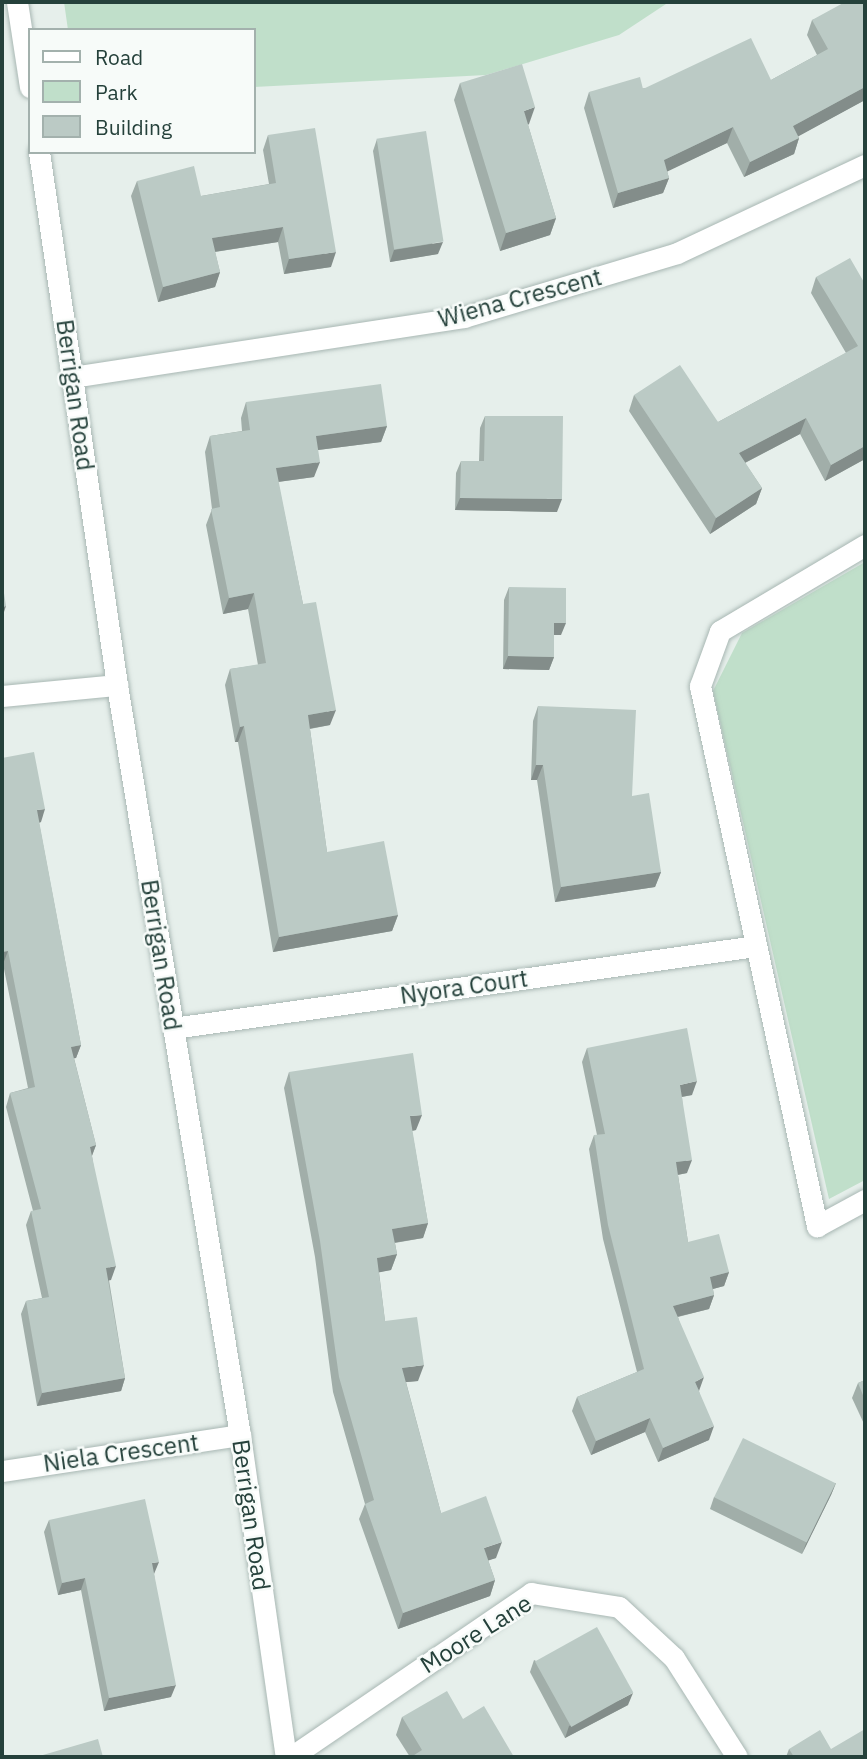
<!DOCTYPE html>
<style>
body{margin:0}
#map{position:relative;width:867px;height:1759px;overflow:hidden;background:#e6efeb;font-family:"IBM Plex Sans",sans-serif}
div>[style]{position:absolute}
.green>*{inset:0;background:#c0dfca}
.roads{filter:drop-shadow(0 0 2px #a8b7b3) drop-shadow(0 0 2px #a8b7b3)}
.street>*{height:21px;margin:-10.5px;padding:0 10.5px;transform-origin:10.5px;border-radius:10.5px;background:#fff}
.secondary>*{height:21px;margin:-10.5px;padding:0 10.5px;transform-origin:10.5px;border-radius:10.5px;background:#fff}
.wall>*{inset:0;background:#a1aea9}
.shaded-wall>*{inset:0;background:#838d8a}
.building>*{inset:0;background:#bbcac5;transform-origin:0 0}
span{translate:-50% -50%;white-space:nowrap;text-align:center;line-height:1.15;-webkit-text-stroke:5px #f7fbf9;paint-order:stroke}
.street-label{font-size:24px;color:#25413b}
.frame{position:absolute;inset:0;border:4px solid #25413b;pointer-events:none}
.legend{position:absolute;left:28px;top:28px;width:228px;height:126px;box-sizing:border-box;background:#f7fbf9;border:2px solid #a3b1ad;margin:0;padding:9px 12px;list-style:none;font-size:21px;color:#25413b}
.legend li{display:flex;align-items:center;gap:14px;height:35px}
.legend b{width:35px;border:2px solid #a3b1ad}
</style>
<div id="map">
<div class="green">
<div style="clip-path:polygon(64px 2px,669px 2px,619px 35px,486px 75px,254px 87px,254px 30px,68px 30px)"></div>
<div style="clip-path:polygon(865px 562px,865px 1180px,829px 1199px,713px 691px,742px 633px)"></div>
</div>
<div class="roads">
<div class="street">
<div style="left:72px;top:377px;width:397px;rotate:-8.7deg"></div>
<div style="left:464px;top:317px;width:222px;rotate:-16.7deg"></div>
<div style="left:677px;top:253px;width:208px;rotate:-25.1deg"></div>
<div style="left:865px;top:545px;width:169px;rotate:149.3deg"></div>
<div style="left:720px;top:631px;width:59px;rotate:110deg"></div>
<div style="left:700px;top:686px;width:553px;rotate:77.77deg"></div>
<div style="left:817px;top:1226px;width:55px;rotate:-28.4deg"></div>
<div style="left:2px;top:696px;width:116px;rotate:-5.5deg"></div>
<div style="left:173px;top:1028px;width:589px;rotate:-8.01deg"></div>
<div style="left:2px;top:1471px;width:241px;rotate:-8.6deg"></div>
<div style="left:291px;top:1757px;width:291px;rotate:-34.3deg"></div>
<div style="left:531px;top:1593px;width:89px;rotate:9deg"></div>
<div style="left:619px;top:1607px;width:75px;rotate:42.8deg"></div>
<div style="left:674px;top:1658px;width:117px;rotate:57.5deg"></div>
</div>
<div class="secondary">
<div style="left:17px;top:2px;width:86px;rotate:81.3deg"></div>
<div style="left:39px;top:152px;width:539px;rotate:81.67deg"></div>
<div style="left:117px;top:685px;width:760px;rotate:80.69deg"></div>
<div style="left:240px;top:1435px;width:325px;rotate:81.9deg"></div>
</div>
</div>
<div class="wall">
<div style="clip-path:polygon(865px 2px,865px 100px,798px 136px,799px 138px,794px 154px,744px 177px,727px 143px,667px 171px,669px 178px,663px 193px,613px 208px,584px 108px,589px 92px,771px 80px,817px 55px,807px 35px,812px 20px)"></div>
<div style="clip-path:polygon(460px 83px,529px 124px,528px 125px,556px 218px,550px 235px,500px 251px,454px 100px)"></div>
<div style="clip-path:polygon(268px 135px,331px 267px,284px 274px,278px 242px,215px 252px,220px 272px,215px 287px,158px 302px,131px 196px,137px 181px,201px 196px,269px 184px,263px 150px)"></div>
<div style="clip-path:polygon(377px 139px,438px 254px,390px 262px,373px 151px)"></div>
<div style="clip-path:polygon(816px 277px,865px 284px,865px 459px,825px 481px,800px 434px,745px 463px,762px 488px,756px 504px,710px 534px,629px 411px,634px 395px,718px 422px,846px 353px,811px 293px)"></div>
<div style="clip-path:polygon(246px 402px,387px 426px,381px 442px,318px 450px,314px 477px,278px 482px,303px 604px,330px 725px,310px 729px,327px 852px,398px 915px,392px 931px,273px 952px,238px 742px,235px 742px,225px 685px,230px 669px,258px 665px,248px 609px,223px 614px,206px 525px,212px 509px,205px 452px,210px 436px,242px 431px,241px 418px)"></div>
<div style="clip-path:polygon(485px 416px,557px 512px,455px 510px,456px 473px,461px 461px,479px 461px,480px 428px)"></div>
<div style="clip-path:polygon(509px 587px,561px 635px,554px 635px,554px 657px,549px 670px,503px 669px,504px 600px)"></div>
<div style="clip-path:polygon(538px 706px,632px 796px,661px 872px,655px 887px,555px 902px,537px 780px,531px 780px,533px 721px)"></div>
<div style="clip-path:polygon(2px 758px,41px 822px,39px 823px,81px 1045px,76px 1058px,74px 1058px,96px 1145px,92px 1156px,111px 1280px,109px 1280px,125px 1378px,121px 1391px,37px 1406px,21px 1314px,26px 1301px,42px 1298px,26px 1225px,31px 1211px,33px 1211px,6px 1107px,10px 1093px,28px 1088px,3px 964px,2px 964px)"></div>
<div style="clip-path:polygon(587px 1048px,692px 1095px,682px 1097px,687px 1173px,678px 1175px,688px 1242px,729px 1272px,724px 1286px,713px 1289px,714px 1295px,709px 1309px,678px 1317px,699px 1391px,709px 1440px,658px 1462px,645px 1432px,591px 1455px,572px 1411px,577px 1397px,637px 1372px,603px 1239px,589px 1149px,594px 1135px,597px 1135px,582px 1062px)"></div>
<div style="clip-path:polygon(289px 1072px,416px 1130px,412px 1131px,428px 1223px,423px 1238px,395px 1243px,397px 1254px,391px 1270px,379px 1272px,385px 1321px,418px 1381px,406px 1382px,441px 1513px,496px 1558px,488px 1560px,495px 1580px,490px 1596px,398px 1629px,359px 1519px,365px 1504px,333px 1392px,315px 1257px,284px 1088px)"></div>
<div style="clip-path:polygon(865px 1380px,865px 1426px,852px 1398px,858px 1383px)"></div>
<div style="clip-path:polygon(836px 1483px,831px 1495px,802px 1554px,710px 1509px,714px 1497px)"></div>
<div style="clip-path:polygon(49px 1520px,154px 1574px,171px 1697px,104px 1711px,81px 1590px,58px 1595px,44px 1532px)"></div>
<div style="clip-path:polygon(534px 1660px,628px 1705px,565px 1738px,530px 1672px)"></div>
<div style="clip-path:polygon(402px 1717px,463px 1719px,514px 1757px,410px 1757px,396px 1735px)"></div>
<div style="clip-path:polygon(789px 1749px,831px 1749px,865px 1757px,786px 1757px)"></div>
</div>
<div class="shaded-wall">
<div style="clip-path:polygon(865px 87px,865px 100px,788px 142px,793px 126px)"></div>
<div style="clip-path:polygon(535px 107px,529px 124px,517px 128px,524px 111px)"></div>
<div style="clip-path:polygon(733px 127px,727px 143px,658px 176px,664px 160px)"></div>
<div style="clip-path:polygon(799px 138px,794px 154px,744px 177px,750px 162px)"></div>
<div style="clip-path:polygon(669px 178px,663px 193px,613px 208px,618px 193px)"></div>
<div style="clip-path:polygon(556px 218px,550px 235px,500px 251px,506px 233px)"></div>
<div style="clip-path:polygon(283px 227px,278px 242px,207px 253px,212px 238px)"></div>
<div style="clip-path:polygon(443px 242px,438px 254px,390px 262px,394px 250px)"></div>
<div style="clip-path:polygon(336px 252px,331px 267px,284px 274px,289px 259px)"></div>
<div style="clip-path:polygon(220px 272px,215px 287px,158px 302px,163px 287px)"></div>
<div style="clip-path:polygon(806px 418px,800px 434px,733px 469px,739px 453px)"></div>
<div style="clip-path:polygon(387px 426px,381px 442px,310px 451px,316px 436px)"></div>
<div style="clip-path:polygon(865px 446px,865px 459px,825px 481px,831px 465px)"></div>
<div style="clip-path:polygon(320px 462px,314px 477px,270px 483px,276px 468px)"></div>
<div style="clip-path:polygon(762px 488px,756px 504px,710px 534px,716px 518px)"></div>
<div style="clip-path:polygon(460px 498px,562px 499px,557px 512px,455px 510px)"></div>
<div style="clip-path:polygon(254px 593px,248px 609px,223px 614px,229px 598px)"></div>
<div style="clip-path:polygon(6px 606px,2px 618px,2px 607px)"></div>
<div style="clip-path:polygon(554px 623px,566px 623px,561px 635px,550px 635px)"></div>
<div style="clip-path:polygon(508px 656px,554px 657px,549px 670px,503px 669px)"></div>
<div style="clip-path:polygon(336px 710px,330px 725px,302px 730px,308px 715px)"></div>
<div style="clip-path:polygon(244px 726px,238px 742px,235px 742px,240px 727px)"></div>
<div style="clip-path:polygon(536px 765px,543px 765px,537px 780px,531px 780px)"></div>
<div style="clip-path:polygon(45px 809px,41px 822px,32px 824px,37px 810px)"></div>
<div style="clip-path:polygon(661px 872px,655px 887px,555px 902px,561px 887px)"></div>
<div style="clip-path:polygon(398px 915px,392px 931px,273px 952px,279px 937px)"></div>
<div style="clip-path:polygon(8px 951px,3px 964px,2px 964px,2px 952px)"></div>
<div style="clip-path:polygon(81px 1045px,76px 1058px,66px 1060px,71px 1047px)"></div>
<div style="clip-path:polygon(697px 1081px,692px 1095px,675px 1098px,680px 1085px)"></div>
<div style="clip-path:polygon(422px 1115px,416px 1130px,404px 1132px,410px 1116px)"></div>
<div style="clip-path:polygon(96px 1145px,91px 1158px,90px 1147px)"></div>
<div style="clip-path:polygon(692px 1160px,687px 1173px,671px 1176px,676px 1162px)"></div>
<div style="clip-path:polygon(428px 1223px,423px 1238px,386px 1244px,392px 1229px)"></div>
<div style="clip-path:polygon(397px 1254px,391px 1270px,371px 1274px,377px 1258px)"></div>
<div style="clip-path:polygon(116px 1266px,111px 1280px,102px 1282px,106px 1268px)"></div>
<div style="clip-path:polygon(729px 1272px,724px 1286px,705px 1291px,710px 1277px)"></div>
<div style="clip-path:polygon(714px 1295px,709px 1309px,668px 1319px,673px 1306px)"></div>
<div style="clip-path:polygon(424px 1365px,418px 1381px,397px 1383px,402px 1368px)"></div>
<div style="clip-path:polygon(704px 1377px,699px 1391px,695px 1382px)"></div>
<div style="clip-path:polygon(125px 1378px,121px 1391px,37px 1406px,42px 1393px)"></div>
<div style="clip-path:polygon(650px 1418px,645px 1432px,591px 1455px,596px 1441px)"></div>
<div style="clip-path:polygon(714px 1426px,709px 1440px,658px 1462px,663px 1448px)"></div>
<div style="clip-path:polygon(836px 1483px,831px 1495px,802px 1554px,807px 1541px)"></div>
<div style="clip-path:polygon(502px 1542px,496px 1558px,478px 1564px,484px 1548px)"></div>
<div style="clip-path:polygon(159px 1562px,154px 1574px,147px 1576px,152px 1563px)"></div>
<div style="clip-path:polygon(85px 1578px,81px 1590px,58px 1595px,62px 1583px)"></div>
<div style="clip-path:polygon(495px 1580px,490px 1596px,398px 1629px,403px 1613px)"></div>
<div style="clip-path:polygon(176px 1685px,171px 1697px,104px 1711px,109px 1698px)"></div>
<div style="clip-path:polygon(633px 1693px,628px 1705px,565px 1738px,569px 1726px)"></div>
</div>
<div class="building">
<div style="clip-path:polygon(845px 2px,865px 2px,865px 87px,793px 126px,799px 138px,750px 162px,733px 127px,664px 160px,669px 178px,618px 193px,589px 92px,640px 77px,643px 89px,751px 38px,771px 80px,828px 49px,812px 20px)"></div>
<div style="clip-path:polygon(522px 64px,535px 107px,524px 111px,556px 218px,506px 233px,460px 83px)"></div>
<div style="clip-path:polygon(315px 128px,336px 252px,289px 259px,283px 227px,212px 238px,220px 272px,163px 287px,137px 181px,194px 166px,201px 196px,276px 183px,268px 135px)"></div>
<div style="left:426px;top:131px;width:112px;height:50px;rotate:81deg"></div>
<div style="clip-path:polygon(850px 258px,865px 284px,865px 446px,831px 465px,806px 418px,739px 453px,762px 488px,716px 518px,634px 395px,680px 365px,718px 422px,858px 346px,816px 277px)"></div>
<div style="clip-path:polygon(381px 384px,387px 426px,316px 436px,320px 462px,276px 468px,303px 604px,316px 602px,336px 710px,308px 715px,327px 852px,384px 841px,398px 915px,279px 937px,244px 726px,240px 727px,230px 669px,266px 663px,254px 593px,229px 598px,211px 509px,220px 507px,210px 436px,250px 430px,246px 402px)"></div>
<div style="clip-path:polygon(485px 416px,563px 416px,562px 499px,460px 498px,461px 461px,484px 461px)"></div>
<div style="clip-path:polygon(2px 580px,6px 606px,2px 607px)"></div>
<div style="clip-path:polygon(509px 587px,566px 588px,566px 623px,554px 623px,554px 657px,508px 656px)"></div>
<div style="clip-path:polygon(538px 706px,636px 710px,632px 796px,649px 793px,661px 872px,561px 887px,543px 765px,536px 765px)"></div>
<div style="clip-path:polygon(34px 752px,45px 809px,37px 810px,81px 1045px,71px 1047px,96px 1145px,90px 1147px,116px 1266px,106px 1268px,125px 1378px,42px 1393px,26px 1301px,49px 1297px,31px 1211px,41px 1209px,10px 1093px,35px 1087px,8px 951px,2px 952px,2px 758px)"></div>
<div style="clip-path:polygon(687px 1028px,697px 1081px,680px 1085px,692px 1160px,676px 1162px,688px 1242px,719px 1234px,729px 1272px,710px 1277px,714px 1295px,673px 1306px,704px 1377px,695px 1382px,714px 1426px,663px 1448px,650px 1418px,596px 1441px,577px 1397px,644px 1369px,608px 1225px,594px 1135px,605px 1134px,587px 1048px)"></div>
<div style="clip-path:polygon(413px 1053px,422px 1115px,410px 1116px,428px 1223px,392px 1229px,397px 1254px,377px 1258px,385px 1321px,417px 1317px,424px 1365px,402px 1368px,441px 1513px,486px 1496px,502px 1542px,484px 1548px,495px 1580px,403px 1613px,365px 1504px,374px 1500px,339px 1377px,320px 1241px,289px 1072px)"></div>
<div style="clip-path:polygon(865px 1380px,865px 1400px,858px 1383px)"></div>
<div style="left:743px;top:1438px;width:103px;height:66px;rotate:26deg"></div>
<div style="clip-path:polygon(145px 1499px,159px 1562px,152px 1563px,176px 1685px,109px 1698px,85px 1578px,62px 1583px,49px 1520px)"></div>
<div style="left:597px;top:1627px;width:75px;height:71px;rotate:61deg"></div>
<div style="clip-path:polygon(447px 1691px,463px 1719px,484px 1706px,514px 1757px,411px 1757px,422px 1750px,402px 1717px)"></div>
<div style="clip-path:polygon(865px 1729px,865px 1757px,794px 1757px,789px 1749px,820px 1730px,831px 1749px)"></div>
<div style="clip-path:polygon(98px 1739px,103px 1757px,36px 1757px)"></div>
</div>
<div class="street-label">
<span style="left:520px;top:298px;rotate:-15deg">Wiena Crescent</span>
<span style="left:75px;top:395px;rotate:82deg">Berrigan Road</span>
<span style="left:161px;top:955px;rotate:81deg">Berrigan Road</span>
<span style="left:464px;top:987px;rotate:-8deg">Nyora Court</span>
<span style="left:121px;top:1453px;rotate:-8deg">Niela Crescent</span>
<span style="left:251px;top:1515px;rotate:82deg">Berrigan Road</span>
<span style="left:476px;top:1634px;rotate:-32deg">Moore Lane</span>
</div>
<div class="frame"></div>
<ul class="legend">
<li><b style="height:9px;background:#fff"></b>Road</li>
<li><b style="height:19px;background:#c0dfca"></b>Park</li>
<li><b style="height:19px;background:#bbcac5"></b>Building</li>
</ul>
</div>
